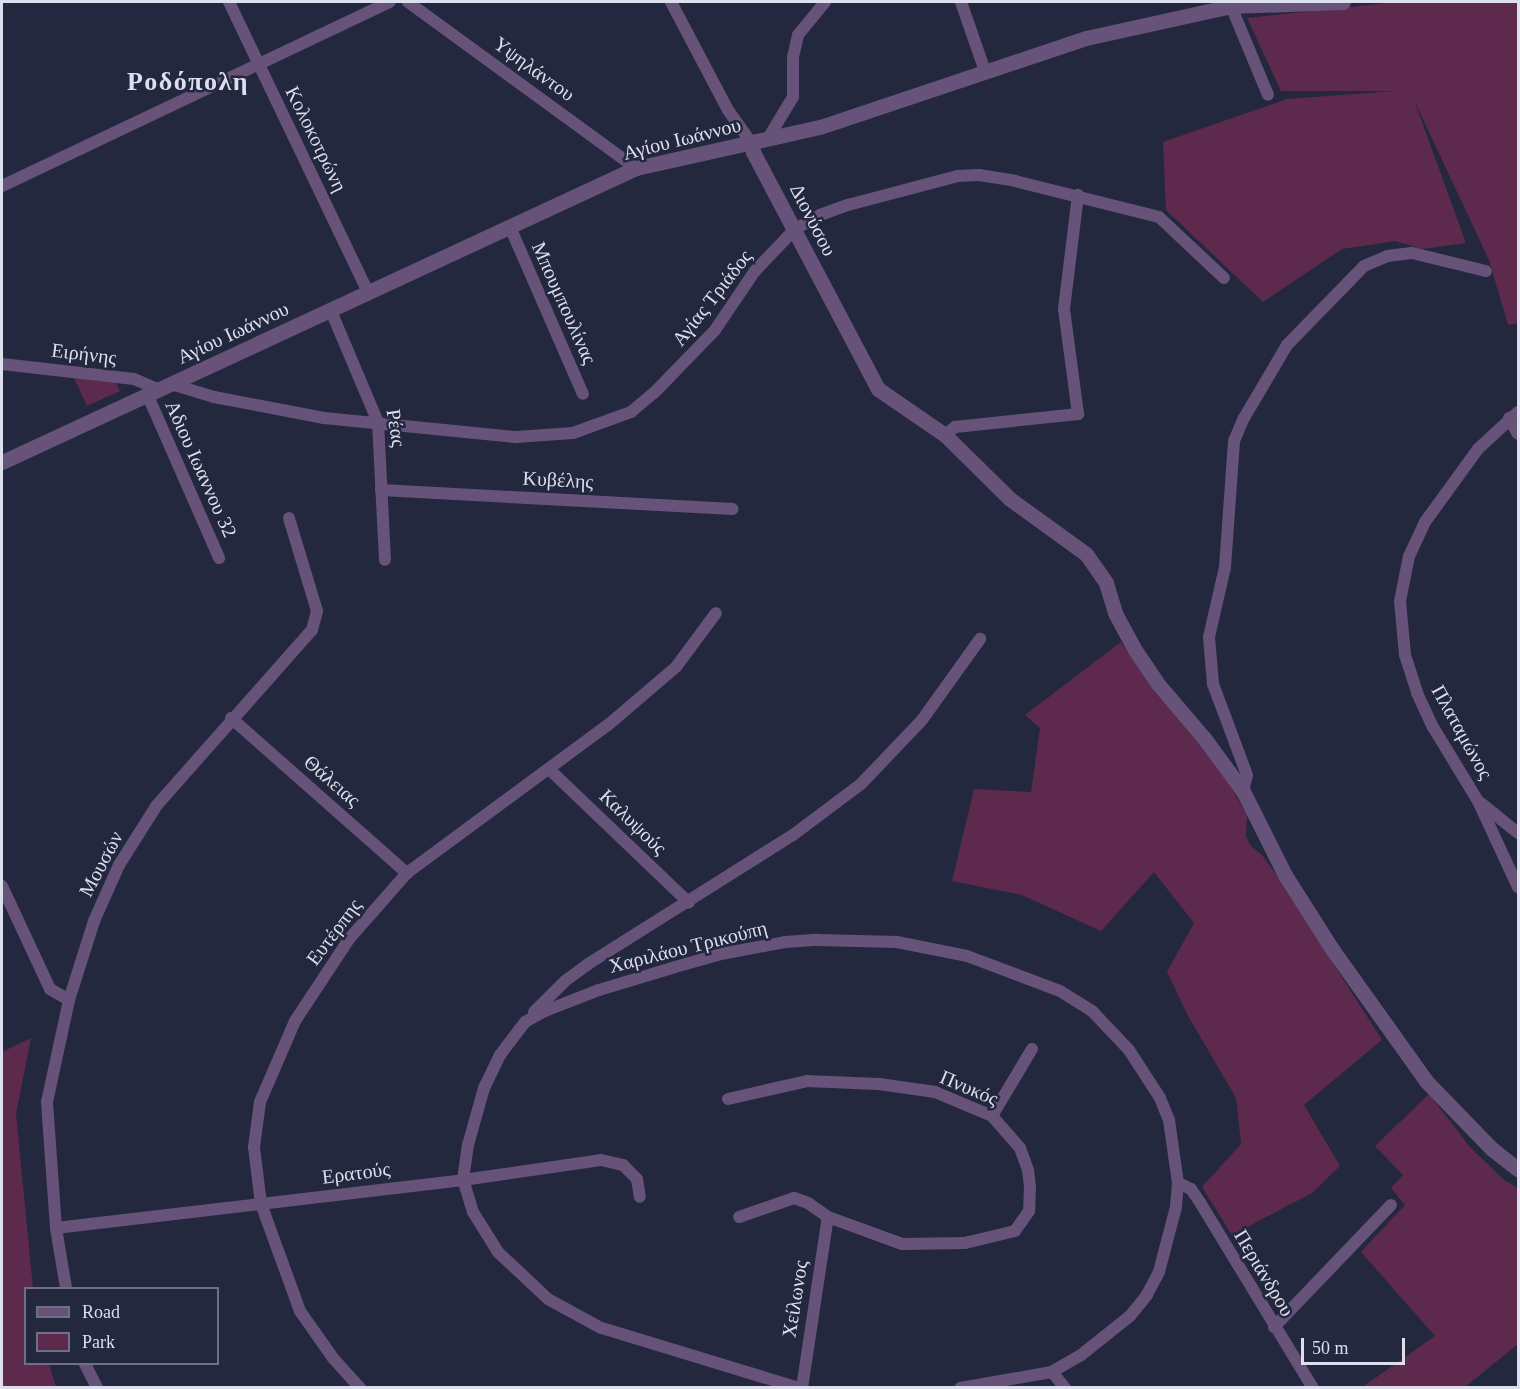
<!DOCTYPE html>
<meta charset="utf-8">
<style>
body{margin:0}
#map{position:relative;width:1520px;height:1389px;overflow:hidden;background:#24283e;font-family:Georgia,serif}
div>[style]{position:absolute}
.green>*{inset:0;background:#5d294d}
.minor>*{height:12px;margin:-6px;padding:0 6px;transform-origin:6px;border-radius:6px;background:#67527a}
.tertiary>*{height:15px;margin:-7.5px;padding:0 7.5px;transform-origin:7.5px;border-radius:7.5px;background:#67527a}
span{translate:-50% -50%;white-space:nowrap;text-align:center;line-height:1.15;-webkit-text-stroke:5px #24283e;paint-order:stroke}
.street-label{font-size:20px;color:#dcdfee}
.district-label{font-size:26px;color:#dcdfee;font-weight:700;letter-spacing:1.5px}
.frame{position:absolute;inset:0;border:3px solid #dcdfee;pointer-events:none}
.legend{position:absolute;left:24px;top:1287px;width:195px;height:78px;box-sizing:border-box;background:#24283e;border:2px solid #6e7184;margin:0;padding:8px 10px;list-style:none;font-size:18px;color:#dcdfee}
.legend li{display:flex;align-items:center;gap:12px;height:30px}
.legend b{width:30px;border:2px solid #6e7184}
.scale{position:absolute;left:1301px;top:1338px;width:104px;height:27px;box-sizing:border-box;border:3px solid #dcdfee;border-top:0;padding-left:8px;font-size:18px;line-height:21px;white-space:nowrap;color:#dcdfee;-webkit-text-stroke:4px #24283e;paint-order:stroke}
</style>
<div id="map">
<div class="green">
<div style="clip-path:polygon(1396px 2px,1518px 2px,1518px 323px,1508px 325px,1489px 260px,1414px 100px,1466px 243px,1422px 249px,1395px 241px,1342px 249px,1263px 302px,1166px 210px,1163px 142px,1287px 99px,1395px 91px,1281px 91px,1247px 18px)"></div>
<div style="clip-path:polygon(74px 378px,116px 383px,120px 391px,87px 406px)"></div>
<div style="clip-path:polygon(1121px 642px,1153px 690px,1199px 742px,1231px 787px,1247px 815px,1246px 836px,1251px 846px,1262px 855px,1278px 877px,1382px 1040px,1304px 1105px,1340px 1166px,1312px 1193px,1232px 1235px,1202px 1187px,1241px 1144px,1236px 1098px,1187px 1014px,1167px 972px,1194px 923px,1154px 872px,1101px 931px,1022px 895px,952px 881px,974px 789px,1031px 792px,1040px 728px,1025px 715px)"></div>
<div style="clip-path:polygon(31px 1038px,16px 1114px,33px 1288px,26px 1288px,26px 1364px,49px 1364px,56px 1387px,2px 1387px,2px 1052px)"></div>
<div style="clip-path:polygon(1429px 1094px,1470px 1147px,1504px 1180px,1518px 1188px,1518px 1344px,1465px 1387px,1361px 1388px,1435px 1336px,1361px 1252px,1405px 1205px,1391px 1188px,1403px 1175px,1375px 1146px)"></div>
</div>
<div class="minor">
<div style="left:229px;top:2px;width:324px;rotate:64.4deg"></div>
<div style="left:408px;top:2px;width:282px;rotate:36.1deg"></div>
<div style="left:671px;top:2px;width:122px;rotate:62.2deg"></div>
<div style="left:728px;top:110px;width:42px;rotate:54.8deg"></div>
<div style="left:961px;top:2px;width:73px;rotate:70.8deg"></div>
<div style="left:1231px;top:6px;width:96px;rotate:67.4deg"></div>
<div style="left:767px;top:140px;width:50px;rotate:-58.8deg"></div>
<div style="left:793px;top:97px;width:40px;rotate:-90deg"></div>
<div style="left:793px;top:57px;width:23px;rotate:-77deg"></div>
<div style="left:798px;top:35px;width:43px;rotate:-50.7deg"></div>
<div style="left:2px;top:186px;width:429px;rotate:-25.4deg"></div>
<div style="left:510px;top:227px;width:182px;rotate:66.4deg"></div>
<div style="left:331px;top:311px;width:121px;rotate:67.1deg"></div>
<div style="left:378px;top:422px;width:138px;rotate:87.1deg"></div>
<div style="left:2px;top:364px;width:133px;rotate:6.5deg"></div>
<div style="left:134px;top:379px;width:28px;rotate:23deg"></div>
<div style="left:171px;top:384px;width:45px;rotate:16.8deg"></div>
<div style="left:214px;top:397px;width:112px;rotate:10.8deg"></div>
<div style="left:324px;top:418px;width:193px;rotate:5.7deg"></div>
<div style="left:516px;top:437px;width:57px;rotate:-4deg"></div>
<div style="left:573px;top:433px;width:62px;rotate:-19.9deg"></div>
<div style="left:631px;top:412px;width:30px;rotate:-40deg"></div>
<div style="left:654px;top:393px;width:88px;rotate:-45.9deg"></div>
<div style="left:715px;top:330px;width:71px;rotate:-55.9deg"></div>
<div style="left:755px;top:271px;width:58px;rotate:-46.4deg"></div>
<div style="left:795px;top:229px;width:29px;rotate:-29deg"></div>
<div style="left:820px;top:215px;width:30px;rotate:-20deg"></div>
<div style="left:848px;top:205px;width:114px;rotate:-14.8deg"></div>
<div style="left:958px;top:176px;width:21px;rotate:-3deg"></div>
<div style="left:979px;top:175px;width:36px;rotate:9deg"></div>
<div style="left:1015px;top:181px;width:148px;rotate:14deg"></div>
<div style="left:1159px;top:217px;width:89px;rotate:43.2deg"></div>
<div style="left:148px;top:396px;width:177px;rotate:66.3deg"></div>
<div style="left:1518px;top:412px;width:54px;rotate:137.2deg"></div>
<div style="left:1478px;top:449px;width:90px;rotate:126deg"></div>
<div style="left:1425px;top:522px;width:38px;rotate:115deg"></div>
<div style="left:1409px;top:556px;width:46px;rotate:101.3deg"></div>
<div style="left:1400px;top:601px;width:54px;rotate:84.7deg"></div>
<div style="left:1405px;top:655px;width:40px;rotate:72deg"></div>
<div style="left:1417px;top:693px;width:38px;rotate:65deg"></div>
<div style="left:1433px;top:727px;width:87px;rotate:58.7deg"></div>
<div style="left:1478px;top:801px;width:95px;rotate:65.1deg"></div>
<div style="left:1509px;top:418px;width:18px;rotate:61deg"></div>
<div style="left:945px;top:435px;width:13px;rotate:-39deg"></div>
<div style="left:955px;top:427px;width:124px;rotate:-6deg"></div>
<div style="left:1078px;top:414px;width:106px;rotate:-97.6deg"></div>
<div style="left:1064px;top:309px;width:115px;rotate:-83deg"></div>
<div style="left:381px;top:490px;width:352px;rotate:3.1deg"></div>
<div style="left:231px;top:718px;width:235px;rotate:41.4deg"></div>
<div style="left:550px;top:770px;width:192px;rotate:43.7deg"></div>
<div style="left:1243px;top:791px;width:16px;rotate:-76deg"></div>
<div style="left:1247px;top:775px;width:97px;rotate:-110.5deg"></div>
<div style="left:1213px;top:684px;width:47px;rotate:-94.9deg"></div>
<div style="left:1209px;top:637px;width:72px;rotate:-77.1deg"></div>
<div style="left:1225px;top:567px;width:126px;rotate:-85.9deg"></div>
<div style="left:1234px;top:441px;width:25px;rotate:-67deg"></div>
<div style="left:1244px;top:418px;width:85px;rotate:-59.5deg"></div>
<div style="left:1287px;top:345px;width:110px;rotate:-45.7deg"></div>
<div style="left:1364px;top:266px;width:25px;rotate:-23deg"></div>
<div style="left:1387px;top:256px;width:25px;rotate:-7deg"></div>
<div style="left:1412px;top:253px;width:76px;rotate:13.7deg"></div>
<div style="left:1482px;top:804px;width:46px;rotate:38.9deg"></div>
<div style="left:2px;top:886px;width:114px;rotate:65deg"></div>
<div style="left:50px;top:989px;width:22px;rotate:30deg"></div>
<div style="left:534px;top:1012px;width:44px;rotate:-45deg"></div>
<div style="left:565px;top:981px;width:29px;rotate:-36deg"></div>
<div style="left:588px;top:964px;width:242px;rotate:-32.2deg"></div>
<div style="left:793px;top:835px;width:85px;rotate:-36.9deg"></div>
<div style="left:861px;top:784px;width:88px;rotate:-46.4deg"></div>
<div style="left:922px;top:720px;width:100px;rotate:-54.4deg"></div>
<div style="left:728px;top:1099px;width:81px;rotate:-12.8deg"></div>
<div style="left:807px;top:1081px;width:72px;rotate:2.4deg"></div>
<div style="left:879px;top:1084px;width:57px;rotate:8.1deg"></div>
<div style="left:935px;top:1092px;width:62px;rotate:22.8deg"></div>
<div style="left:992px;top:1116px;width:43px;rotate:48.8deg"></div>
<div style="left:1020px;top:1148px;width:23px;rotate:70deg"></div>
<div style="left:1028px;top:1170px;width:16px;rotate:83deg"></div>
<div style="left:1030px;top:1186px;width:25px;rotate:92deg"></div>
<div style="left:1029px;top:1211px;width:24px;rotate:125deg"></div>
<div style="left:1015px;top:1231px;width:51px;rotate:166.5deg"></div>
<div style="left:965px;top:1243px;width:63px;rotate:179.1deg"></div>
<div style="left:902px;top:1244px;width:79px;rotate:-160deg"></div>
<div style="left:828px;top:1217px;width:24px;rotate:-145deg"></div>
<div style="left:808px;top:1203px;width:15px;rotate:-160deg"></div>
<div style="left:794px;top:1198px;width:58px;rotate:160.9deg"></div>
<div style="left:992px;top:1116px;width:78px;rotate:-59.2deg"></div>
<div style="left:1178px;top:1183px;width:14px;rotate:25deg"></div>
<div style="left:1191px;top:1189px;width:18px;rotate:56deg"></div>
<div style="left:1201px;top:1204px;width:215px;rotate:58.7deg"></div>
<div style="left:56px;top:1228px;width:410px;rotate:-6.7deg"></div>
<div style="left:463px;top:1180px;width:139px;rotate:-8.2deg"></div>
<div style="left:601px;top:1160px;width:23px;rotate:13deg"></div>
<div style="left:623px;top:1165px;width:20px;rotate:45deg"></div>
<div style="left:637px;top:1179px;width:18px;rotate:81deg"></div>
<div style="left:66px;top:1288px;width:61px;rotate:-99.5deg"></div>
<div style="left:56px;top:1228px;width:126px;rotate:-94.1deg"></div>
<div style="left:47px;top:1102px;width:104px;rotate:-77.8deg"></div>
<div style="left:69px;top:1000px;width:83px;rotate:-72.4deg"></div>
<div style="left:94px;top:921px;width:61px;rotate:-65.9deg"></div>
<div style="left:119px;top:865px;width:71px;rotate:-57.7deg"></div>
<div style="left:157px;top:805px;width:234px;rotate:-48.5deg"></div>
<div style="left:312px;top:630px;width:20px;rotate:-75deg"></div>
<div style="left:317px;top:611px;width:97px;rotate:-106.8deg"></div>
<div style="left:1274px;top:1327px;width:169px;rotate:-46.2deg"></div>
<div style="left:85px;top:1364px;width:27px;rotate:63deg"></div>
<div style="left:1052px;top:1372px;width:21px;rotate:51deg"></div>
<div style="left:360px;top:1388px;width:40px;rotate:-132deg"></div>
<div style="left:333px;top:1358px;width:57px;rotate:-125.1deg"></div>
<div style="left:300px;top:1311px;width:114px;rotate:-110deg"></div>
<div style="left:261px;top:1204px;width:57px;rotate:-97deg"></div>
<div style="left:254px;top:1147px;width:45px;rotate:-82.4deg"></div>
<div style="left:260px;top:1102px;width:88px;rotate:-66.6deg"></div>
<div style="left:295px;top:1021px;width:98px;rotate:-56.6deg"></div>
<div style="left:349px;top:939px;width:88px;rotate:-48.7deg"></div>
<div style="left:407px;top:873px;width:250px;rotate:-36.4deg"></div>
<div style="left:608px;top:725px;width:89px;rotate:-40.5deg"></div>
<div style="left:676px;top:667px;width:67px;rotate:-53.5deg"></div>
<div style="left:799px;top:1388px;width:207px;rotate:-163.1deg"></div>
<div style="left:601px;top:1328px;width:60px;rotate:-151.3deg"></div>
<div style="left:548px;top:1299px;width:69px;rotate:-136.8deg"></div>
<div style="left:498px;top:1252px;width:47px;rotate:-122deg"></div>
<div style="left:473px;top:1212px;width:34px;rotate:-107deg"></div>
<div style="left:463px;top:1180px;width:35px;rotate:-82deg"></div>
<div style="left:468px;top:1145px;width:59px;rotate:-74.3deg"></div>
<div style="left:484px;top:1088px;width:37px;rotate:-64deg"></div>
<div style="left:500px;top:1055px;width:41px;rotate:-52.9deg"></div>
<div style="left:525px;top:1022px;width:23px;rotate:-29deg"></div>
<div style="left:545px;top:1011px;width:58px;rotate:-21.3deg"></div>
<div style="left:599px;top:990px;width:79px;rotate:-16.8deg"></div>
<div style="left:675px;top:967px;width:48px;rotate:-15.8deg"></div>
<div style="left:721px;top:954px;width:65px;rotate:-10.6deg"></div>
<div style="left:785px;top:942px;width:32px;rotate:-4deg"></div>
<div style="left:817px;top:940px;width:80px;rotate:1.4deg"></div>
<div style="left:897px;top:942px;width:71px;rotate:11.3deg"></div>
<div style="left:967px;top:956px;width:99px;rotate:20.6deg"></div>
<div style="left:1060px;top:991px;width:38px;rotate:32deg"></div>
<div style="left:1092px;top:1011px;width:54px;rotate:46.5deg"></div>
<div style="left:1129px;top:1050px;width:57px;rotate:57.1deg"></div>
<div style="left:1160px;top:1098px;width:24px;rotate:68deg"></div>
<div style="left:1169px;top:1120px;width:64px;rotate:81.9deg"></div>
<div style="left:1178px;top:1183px;width:24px;rotate:95deg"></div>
<div style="left:1176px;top:1207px;width:67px;rotate:104.7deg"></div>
<div style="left:1159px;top:1272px;width:26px;rotate:118deg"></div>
<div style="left:1147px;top:1295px;width:27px;rotate:129deg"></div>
<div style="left:1130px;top:1316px;width:63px;rotate:141.5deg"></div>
<div style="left:1081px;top:1355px;width:34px;rotate:150deg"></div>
<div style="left:1052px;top:1372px;width:93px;rotate:170.1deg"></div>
<div style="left:802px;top:1388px;width:173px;rotate:-81.4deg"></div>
</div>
<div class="tertiary">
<div style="left:752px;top:144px;width:8px;rotate:83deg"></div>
<div style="left:753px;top:152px;width:268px;rotate:62.2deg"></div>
<div style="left:878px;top:389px;width:81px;rotate:34.5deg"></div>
<div style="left:945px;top:435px;width:91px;rotate:44.6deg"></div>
<div style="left:1010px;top:499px;width:94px;rotate:35.9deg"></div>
<div style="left:1086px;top:554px;width:35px;rotate:55deg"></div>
<div style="left:1106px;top:583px;width:31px;rotate:73deg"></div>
<div style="left:1115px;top:613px;width:42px;rotate:61.6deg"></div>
<div style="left:1135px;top:650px;width:41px;rotate:55.9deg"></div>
<div style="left:1158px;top:684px;width:71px;rotate:49.6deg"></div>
<div style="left:1204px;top:738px;width:66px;rotate:53.7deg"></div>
<div style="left:1243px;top:791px;width:94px;rotate:63.4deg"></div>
<div style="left:1285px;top:875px;width:88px;rotate:57.6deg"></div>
<div style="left:1332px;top:949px;width:162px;rotate:54.5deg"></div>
<div style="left:1426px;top:1081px;width:95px;rotate:45.9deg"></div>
<div style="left:1492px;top:1149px;width:33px;rotate:38deg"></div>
<div style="left:2px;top:462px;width:699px;rotate:-24.88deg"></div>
<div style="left:636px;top:168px;width:189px;rotate:-12.6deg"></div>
<div style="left:820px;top:127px;width:280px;rotate:-18.5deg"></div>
<div style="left:1086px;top:38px;width:148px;rotate:-12.4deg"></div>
<div style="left:1231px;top:6px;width:112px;rotate:-2deg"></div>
</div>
<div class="street-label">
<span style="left:534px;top:69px;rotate:36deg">Υψηλάντου</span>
<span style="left:316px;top:139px;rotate:64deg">Κολοκοτρώνη</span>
<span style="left:682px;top:139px;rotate:-14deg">Αγίου Ιωάννου</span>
<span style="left:813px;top:220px;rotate:63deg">Διονύσου</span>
<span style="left:712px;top:298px;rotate:-52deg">Αγίας Τριάδος</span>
<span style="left:564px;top:303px;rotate:66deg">Μπουμπουλίνας</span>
<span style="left:233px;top:333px;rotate:-25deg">Αγίου Ιωάννου</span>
<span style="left:84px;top:354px;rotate:7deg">Ειρήνης</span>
<span style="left:396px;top:428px;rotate:81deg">Ρέας</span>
<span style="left:201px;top:469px;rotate:66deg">Αδιου Ιωαννου 32</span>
<span style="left:558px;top:480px;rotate:3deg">Κυβέλης</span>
<span style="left:1462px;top:732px;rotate:61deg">Πλαταμώνος</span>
<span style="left:332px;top:781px;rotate:41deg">Θάλειας</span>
<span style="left:633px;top:822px;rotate:44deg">Καλυψούς</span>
<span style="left:101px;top:864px;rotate:-62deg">Μουσών</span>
<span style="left:334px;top:932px;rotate:-53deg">Ευτέρπης</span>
<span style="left:688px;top:947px;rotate:-14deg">Χαριλάου Τρικούπη</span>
<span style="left:969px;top:1088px;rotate:23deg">Πνυκός</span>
<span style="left:356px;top:1173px;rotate:-7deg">Ερατούς</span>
<span style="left:1264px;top:1273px;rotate:59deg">Περιάνδρου</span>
<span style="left:795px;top:1299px;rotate:-81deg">Χείλωνος</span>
</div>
<div class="district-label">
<span style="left:188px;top:82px">Ροδόπολη</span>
</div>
<div class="frame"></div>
<ul class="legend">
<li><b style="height:8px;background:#67527a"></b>Road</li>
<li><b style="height:16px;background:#5d294d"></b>Park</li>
</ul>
<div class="scale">50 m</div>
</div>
